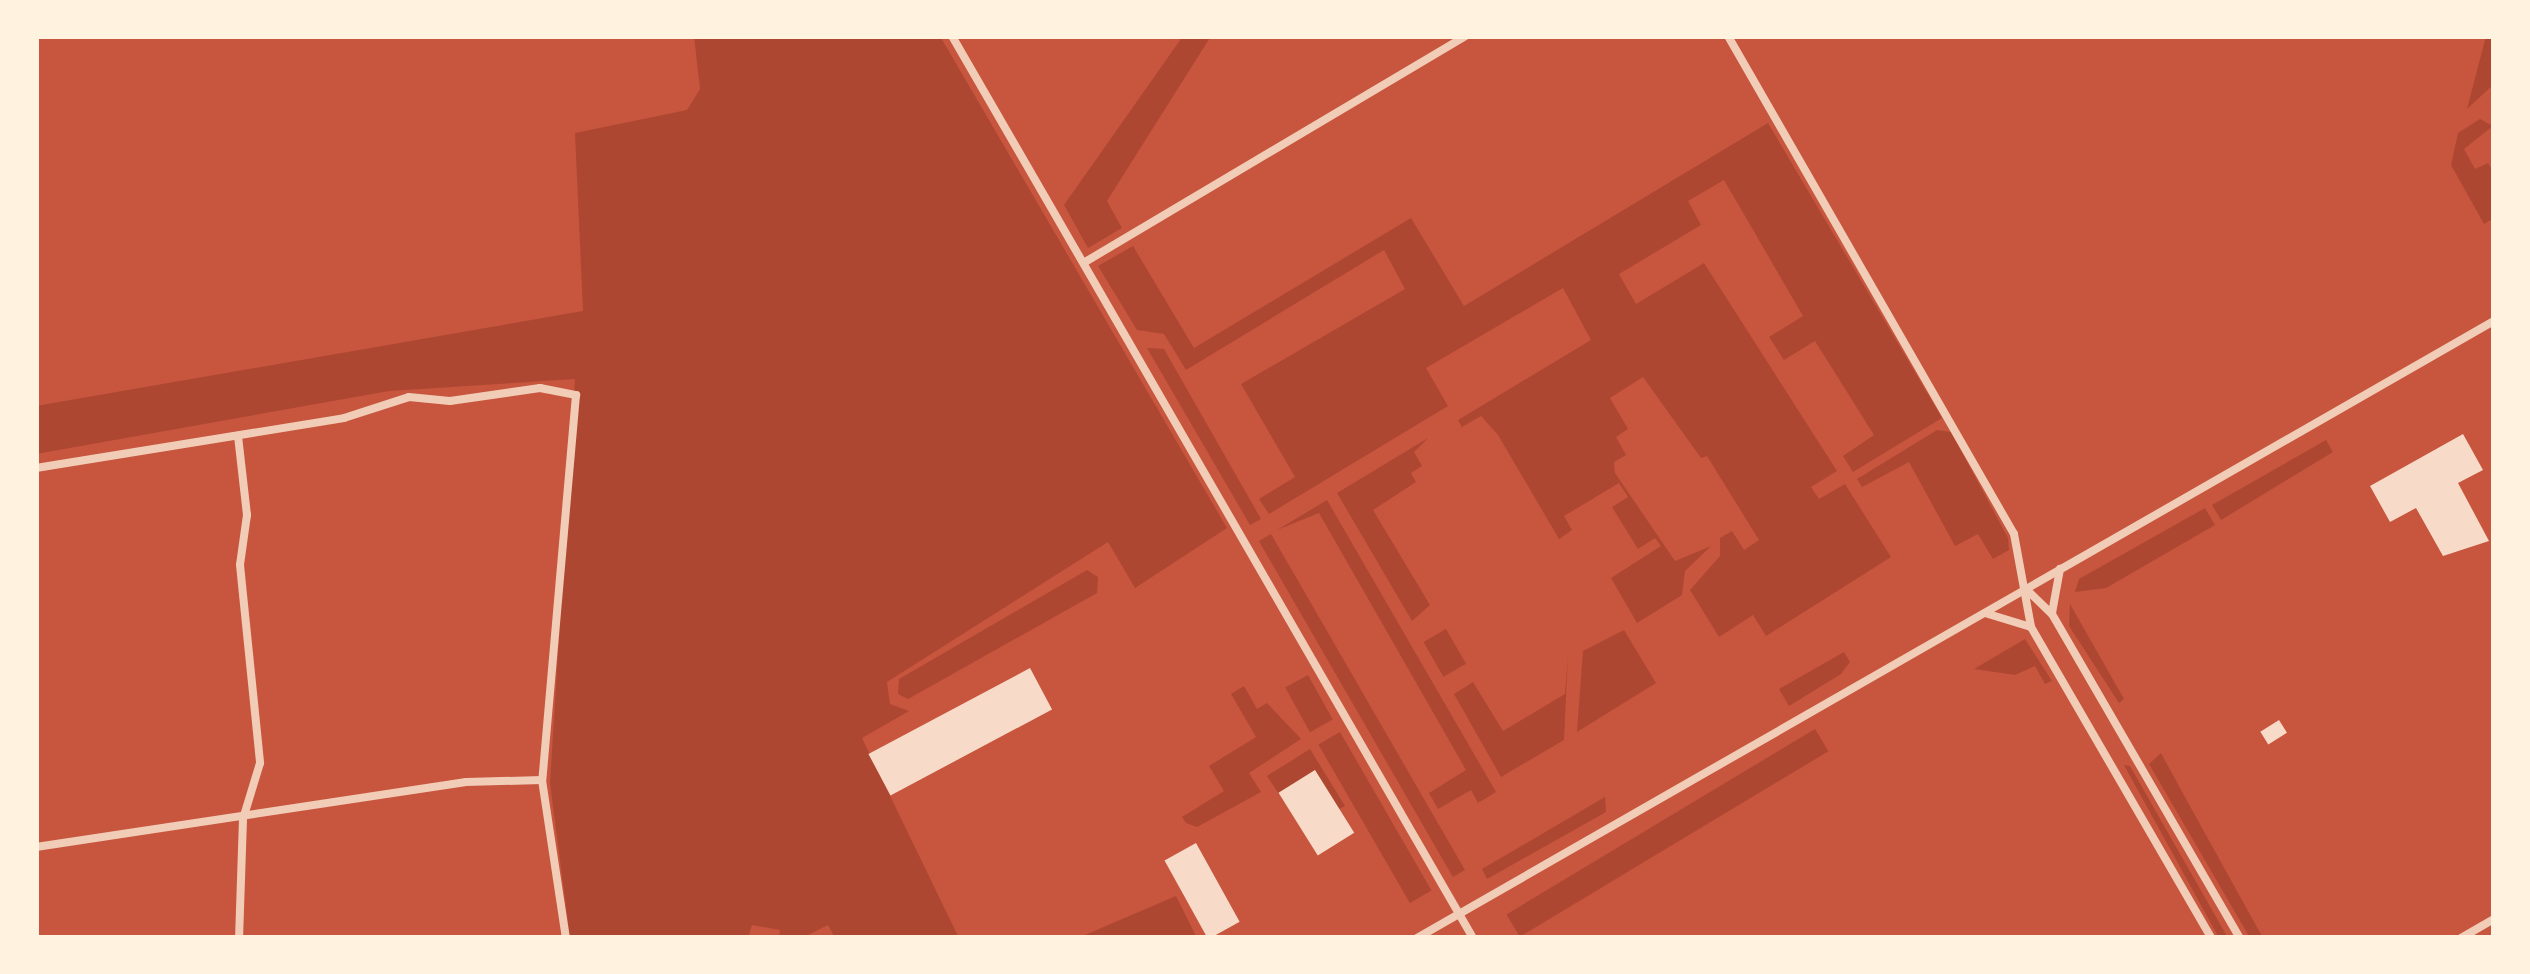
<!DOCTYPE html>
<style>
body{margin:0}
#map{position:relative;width:2530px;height:974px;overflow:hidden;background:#c8553d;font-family:Ubuntu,sans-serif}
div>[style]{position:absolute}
.green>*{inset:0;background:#ae4732;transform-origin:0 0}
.building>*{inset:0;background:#f7dbc8;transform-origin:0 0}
.minor>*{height:8px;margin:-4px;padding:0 4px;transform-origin:4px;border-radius:4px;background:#f1ccb7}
span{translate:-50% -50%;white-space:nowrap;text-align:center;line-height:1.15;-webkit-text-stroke:12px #fff3e0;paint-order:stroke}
.frame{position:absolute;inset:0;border:39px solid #fff3e0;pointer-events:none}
</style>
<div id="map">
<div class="green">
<div style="clip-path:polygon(694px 36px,940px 36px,1227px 528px,1135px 588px,1108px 542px,887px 682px,890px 704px,909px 711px,862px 738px,959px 938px,835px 938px,828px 925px,802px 938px,779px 938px,780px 930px,752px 925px,748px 938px,570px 938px,550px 783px,575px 379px,389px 391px,36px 454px,36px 406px,583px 311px,575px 133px,687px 110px,700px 89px)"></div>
<div style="clip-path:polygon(1183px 36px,1211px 36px,1107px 201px,1122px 228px,1088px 248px,1064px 205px)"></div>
<div style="clip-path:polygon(2486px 36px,2494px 36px,2494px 84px,2467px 109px)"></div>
<div style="clip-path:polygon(2480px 119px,2493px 126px,2464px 149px,2475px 169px,2488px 163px,2494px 173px,2494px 218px,2484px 224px,2451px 165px,2458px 133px)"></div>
<div style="clip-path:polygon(1768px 123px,1942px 418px,1853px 472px,1843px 456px,1874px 435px,1815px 341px,1784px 360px,1769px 337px,1803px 316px,1724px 180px,1688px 201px,1701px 225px,1619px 274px,1636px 304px,1704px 263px,1837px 471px,1811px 487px,1819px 499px,1845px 484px,1891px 557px,1766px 636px,1753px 615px,1719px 637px,1690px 590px,1720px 556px,1720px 538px,1732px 531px,1744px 550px,1759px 540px,1707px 456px,1701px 458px,1643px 377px,1610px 398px,1628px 429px,1616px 437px,1626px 455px,1614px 462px,1615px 473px,1675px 561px,1711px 546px,1685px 571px,1682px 595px,1637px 623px,1611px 578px,1661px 546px,1655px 538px,1638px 549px,1612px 507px,1628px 497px,1619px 483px,1564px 516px,1572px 530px,1559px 539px,1498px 435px,1481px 416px,1462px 427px,1458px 420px,1591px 340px,1563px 288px,1426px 368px,1448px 406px,1269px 514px,1259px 499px,1295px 477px,1241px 384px,1405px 289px,1384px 250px,1186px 370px,1164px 334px,1137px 330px,1098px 266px,1133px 246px,1194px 348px,1411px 218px,1464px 306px)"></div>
<div style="clip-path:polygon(1147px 348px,1164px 349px,1261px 519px,1250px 525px)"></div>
<div style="clip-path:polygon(1937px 430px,1951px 432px,2008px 538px,2009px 550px,1993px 559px,1978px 534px,1955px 546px,1909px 462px,1862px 487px,1857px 479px)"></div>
<div style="clip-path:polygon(1428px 438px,1414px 452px,1422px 466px,1411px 473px,1416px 482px,1373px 510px,1430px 605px,1412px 621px,1337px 493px)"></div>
<div style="clip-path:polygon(2326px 440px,2333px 452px,2221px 520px,2212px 505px)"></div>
<div style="clip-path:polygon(1327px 500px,1496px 792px,1478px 803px,1471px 790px,1438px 809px,1429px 793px,1466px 770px,1319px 513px,1277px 530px)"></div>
<div style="clip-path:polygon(2205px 508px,2215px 525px,2106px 588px,2075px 592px,2079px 579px)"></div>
<div style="left:1271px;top:534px;width:388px;height:14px;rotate:60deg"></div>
<div style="clip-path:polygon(1087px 570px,1098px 577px,1097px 593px,908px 699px,898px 694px,899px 679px)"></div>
<div style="clip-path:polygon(2070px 604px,2124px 699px,2119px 703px,2069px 626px)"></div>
<div style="left:1446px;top:629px;width:40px;height:26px;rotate:60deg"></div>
<div style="clip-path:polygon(1624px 630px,1656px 683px,1577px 732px,1583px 651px)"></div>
<div style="clip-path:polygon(2025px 639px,2052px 681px,2045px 684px,2035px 666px,2015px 675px,1974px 669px)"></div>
<div style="clip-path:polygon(1844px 652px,1850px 662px,1841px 674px,1789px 706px,1779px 689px)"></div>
<div style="clip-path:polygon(1568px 655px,1564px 740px,1501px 777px,1454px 694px,1473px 682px,1503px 731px,1565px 694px)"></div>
<div style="left:1308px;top:675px;width:51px;height:26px;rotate:61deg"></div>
<div style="clip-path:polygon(1244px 686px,1257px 709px,1267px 703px,1301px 739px,1249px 773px,1261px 792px,1197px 827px,1186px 823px,1182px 817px,1224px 791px,1209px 766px,1256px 737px,1231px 694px)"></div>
<div style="left:1815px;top:729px;width:26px;height:360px;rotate:59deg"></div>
<div style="left:1340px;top:732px;width:183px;height:25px;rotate:60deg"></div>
<div style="clip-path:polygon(1310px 749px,1345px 806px,1339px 809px,1315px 770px,1279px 794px,1267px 776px)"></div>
<div style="clip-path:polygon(2161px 753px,2191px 808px,2263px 938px,2250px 938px,2149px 764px)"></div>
<div style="clip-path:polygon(2124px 765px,2130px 766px,2228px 938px,2219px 938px)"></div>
<div style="clip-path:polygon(1605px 797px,1606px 812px,1487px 879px,1482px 869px)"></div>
<div style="clip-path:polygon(1176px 896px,1197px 938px,1078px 938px)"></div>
</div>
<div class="building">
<div style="clip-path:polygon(2463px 434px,2483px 470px,2458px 483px,2489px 541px,2443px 556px,2416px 508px,2390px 522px,2370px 486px)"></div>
<div style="left:1030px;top:668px;width:47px;height:183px;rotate:62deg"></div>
<div style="left:2279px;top:720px;width:15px;height:22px;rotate:58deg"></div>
<div style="left:1315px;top:770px;width:74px;height:43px;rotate:58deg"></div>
<div style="left:1196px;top:843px;width:90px;height:36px;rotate:61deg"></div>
</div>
<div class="minor">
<div style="left:952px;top:36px;width:1042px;rotate:59.99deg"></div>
<div style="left:1728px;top:36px;width:574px;rotate:60.13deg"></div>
<div style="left:2014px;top:534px;width:95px;rotate:79.6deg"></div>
<div style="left:1085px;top:262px;width:442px;rotate:-30.7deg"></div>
<div style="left:238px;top:436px;width:80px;rotate:83.5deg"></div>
<div style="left:247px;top:515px;width:50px;rotate:98deg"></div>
<div style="left:240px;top:565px;width:199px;rotate:84.2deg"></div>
<div style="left:260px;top:763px;width:59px;rotate:106.9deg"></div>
<div style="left:243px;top:819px;width:119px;rotate:91.9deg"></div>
<div style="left:36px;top:468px;width:312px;rotate:-9.2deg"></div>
<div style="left:344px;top:418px;width:68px;rotate:-17.9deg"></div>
<div style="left:409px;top:397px;width:41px;rotate:5.6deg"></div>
<div style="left:450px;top:401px;width:91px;rotate:-8.2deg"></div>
<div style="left:540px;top:388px;width:37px;rotate:11deg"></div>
<div style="left:576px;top:395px;width:386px;rotate:95deg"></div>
<div style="left:542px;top:780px;width:160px;rotate:81.4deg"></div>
<div style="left:2026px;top:589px;width:36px;rotate:44deg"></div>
<div style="left:2052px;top:614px;width:375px;rotate:59.9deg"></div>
<div style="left:1985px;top:613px;width:48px;rotate:16.9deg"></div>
<div style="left:2031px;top:627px;width:359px;rotate:59.9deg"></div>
<div style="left:2052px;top:613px;width:45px;rotate:-79.7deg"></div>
<div style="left:36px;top:847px;width:435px;rotate:-8.6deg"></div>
<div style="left:466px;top:782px;width:76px;rotate:-1.5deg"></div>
<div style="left:1417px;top:938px;width:1241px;rotate:-29.81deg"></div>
<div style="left:2461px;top:938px;width:38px;rotate:-30deg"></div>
</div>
<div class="frame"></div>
</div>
